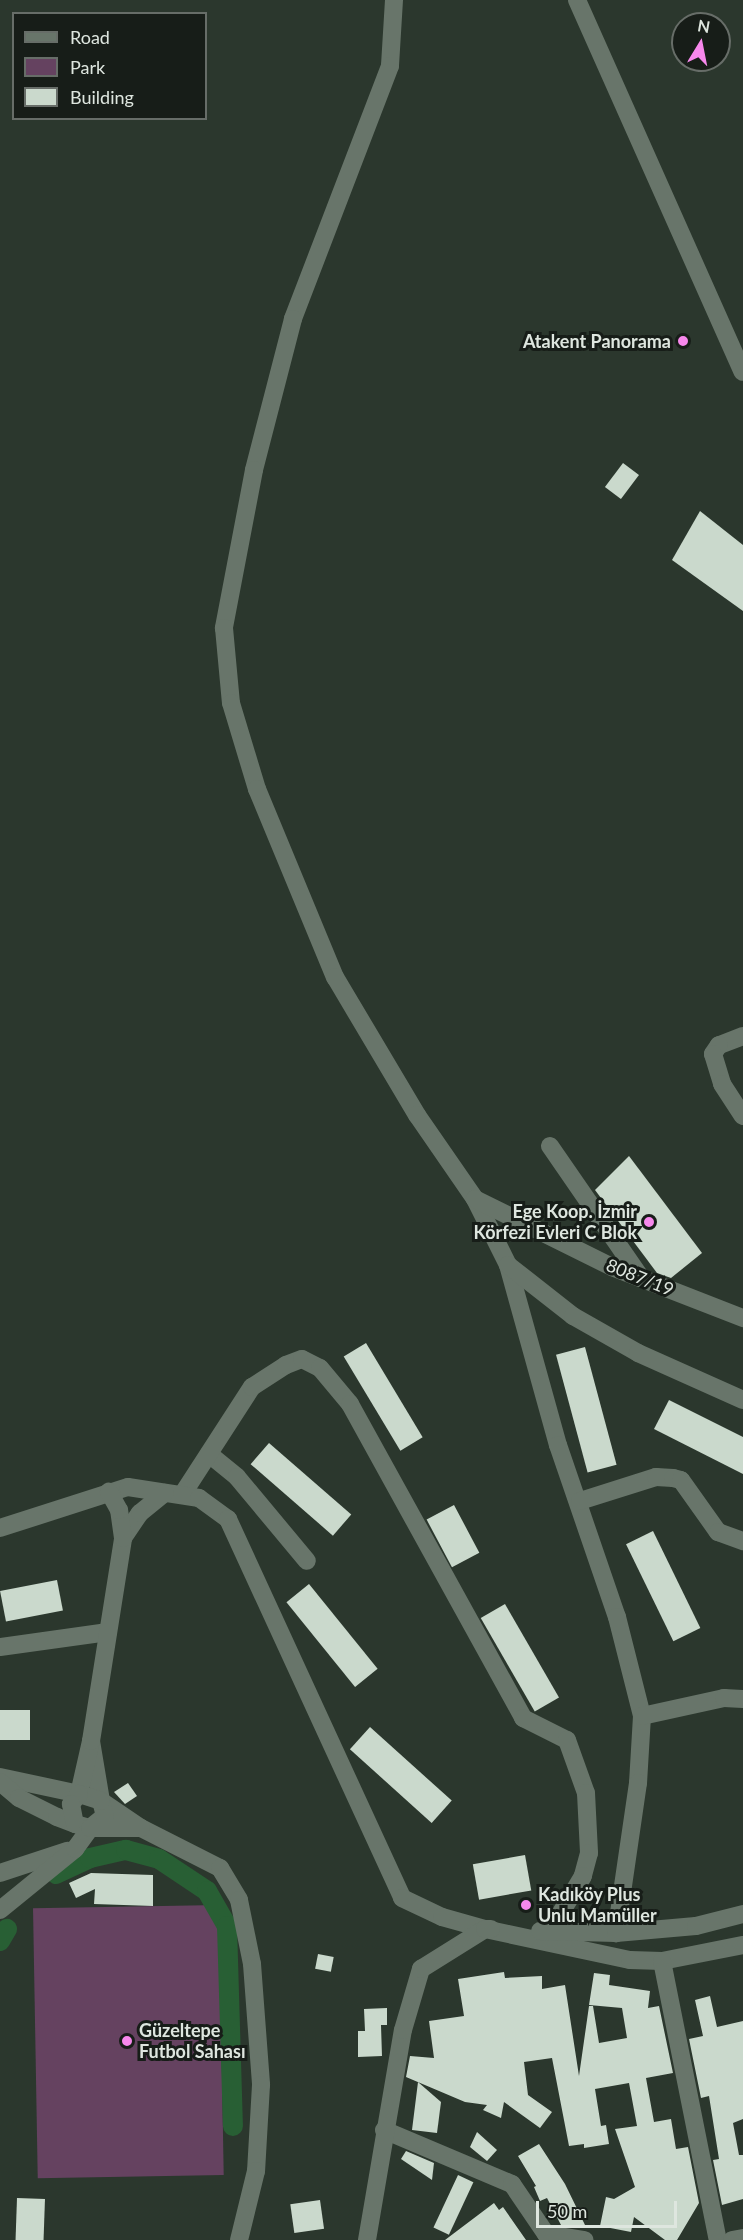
<!DOCTYPE html>
<meta charset="utf-8">
<style>
body{margin:0}
#map{position:relative;width:743px;height:2240px;overflow:hidden;background:#2b372d;font-family:Lato,sans-serif}
div>[style]{position:absolute}
.green>*{inset:0;background:#654260;transform-origin:0 0}
.canal>*{height:20px;margin:-10px;padding:0 10px;transform-origin:10px;border-radius:10px;background:#285f34}
.building>*{inset:0;background:#cad9cc;transform-origin:0 0}
.minor>*{height:18px;margin:-9px;padding:0 9px;transform-origin:9px;border-radius:9px;background:#68756a}
.dots>*{width:16px;height:16px;translate:-50% -50%;box-sizing:border-box;border:3px solid #171d18;border-radius:50%}
span{translate:-50% -50%;white-space:nowrap;text-align:center;line-height:1.15;-webkit-text-stroke:6px #171d18;paint-order:stroke}
.poi-label{font-size:18px;color:#dee6df;font-weight:700}
.right{translate:-100% -50%;text-align:right}
.left{translate:0 -50%;text-align:left}
.street-label{font-size:18px;color:#dee6df}
.legend{position:absolute;left:12px;top:12px;width:195px;height:108px;box-sizing:border-box;background:#171d18;border:2px solid #676d68;margin:0;padding:8px 10px;list-style:none;font-size:18px;color:#dee6df}
.legend li{display:flex;align-items:center;gap:12px;height:30px}
.legend b{width:30px;border:2px solid #676d68}
.north{position:absolute;left:671px;top:12px;width:60px;height:60px;box-sizing:border-box;background:#171d18;border:2px solid #676d68;border-radius:50%;rotate:10deg;font-size:16px;font-weight:700;line-height:24px;text-align:center;color:#dee6df}
.north::after{content:'';display:block;margin:auto;width:21px;height:27px;background:#f788ec;clip-path:polygon(50% 0,100% 100%,50% 72%,0 100%)}
.scale{position:absolute;left:536px;top:2201px;width:141px;height:27px;box-sizing:border-box;border:3px solid #dee6df;border-top:0;padding-left:8px;font-size:18px;line-height:21px;white-space:nowrap;color:#dee6df;-webkit-text-stroke:4px #171d18;paint-order:stroke}
</style>
<div id="map">
<div class="green">
<div style="left:219px;top:1905px;width:270px;height:186px;rotate:89deg"></div>
</div>
<div class="canal">
<div style="left:56px;top:1874px;width:38px;rotate:-25deg"></div>
<div style="left:90px;top:1858px;width:37px;rotate:-13deg"></div>
<div style="left:126px;top:1850px;width:34px;rotate:15deg"></div>
<div style="left:159px;top:1859px;width:58px;rotate:33.7deg"></div>
<div style="left:207px;top:1891px;width:40px;rotate:60.3deg"></div>
<div style="left:227px;top:1926px;width:200px;rotate:88.3deg"></div>
<div style="left:0;top:1941px;width:14px;rotate:-60deg"></div>
</div>
<div class="building">
<div style="left:623px;top:463px;width:20px;height:30px;rotate:37deg"></div>
<div style="clip-path:polygon(700px 511px,743px 545px,743px 611px,672px 560px)"></div>
<div style="clip-path:polygon(629px 1156px,702px 1253px,671px 1278px,657px 1273px,595px 1190px)"></div>
<div style="left:366px;top:1343px;width:110px;height:26px;rotate:59deg"></div>
<div style="left:585px;top:1347px;width:122px;height:30px;rotate:75deg"></div>
<div style="clip-path:polygon(669px 1400px,743px 1437px,743px 1474px,654px 1429px)"></div>
<div style="left:269px;top:1443px;width:109px;height:28px;rotate:41deg"></div>
<div style="left:454px;top:1505px;width:54px;height:31px;rotate:62deg"></div>
<div style="left:653px;top:1531px;width:108px;height:30px;rotate:64deg"></div>
<div style="left:57px;top:1580px;width:31px;height:58px;rotate:79deg"></div>
<div style="left:309px;top:1584px;width:109px;height:29px;rotate:51deg"></div>
<div style="left:505px;top:1604px;width:108px;height:28px;rotate:60deg"></div>
<div style="left:0;top:1710px;width:30px;height:30px"></div>
<div style="left:370px;top:1727px;width:110px;height:30px;rotate:42deg"></div>
<div style="clip-path:polygon(128px 1783px,137px 1796px,125px 1804px,114px 1792px)"></div>
<div style="left:525px;top:1855px;width:36px;height:53px;rotate:80deg"></div>
<div style="clip-path:polygon(91px 1873px,153px 1875px,153px 1906px,94px 1904px,95px 1889px,76px 1898px,69px 1883px)"></div>
<div style="left:318px;top:1954px;width:16px;height:15px;rotate:11deg"></div>
<div style="clip-path:polygon(504px 1972px,505px 1978px,542px 1976px,542px 1989px,565px 1985px,579px 2076px,589px 2006px,593px 2006px,599px 2043px,627px 2038px,622px 2008px,589px 2005px,594px 1973px,610px 1975px,609px 1985px,650px 1991px,648px 2008px,659px 2006px,673px 2073px,646px 2078px,654px 2122px,671px 2119px,676px 2149px,688px 2147px,699px 2203px,677px 2240px,665px 2240px,634px 2217px,631px 2232px,600px 2226px,606px 2197px,614px 2199px,635px 2187px,615px 2129px,637px 2126px,629px 2083px,595px 2089px,601px 2126px,606px 2125px,609px 2144px,584px 2148px,584px 2144px,569px 2146px,552px 2058px,524px 2062px,528px 2095px,552px 2112px,540px 2128px,504px 2102px,501px 2118px,483px 2110px,487px 2105px,465px 2102px,406px 2077px,410px 2056px,434px 2058px,429px 2021px,464px 2016px,458px 1979px)"></div>
<div style="clip-path:polygon(710px 1996px,717px 2027px,743px 2021px,743px 2119px,733px 2123px,739px 2155px,743px 2155px,743px 2199px,722px 2205px,713px 2160px,719px 2159px,709px 2096px,701px 2098px,689px 2039px,703px 2036px,695px 2000px)"></div>
<div style="clip-path:polygon(387px 2008px,387px 2025px,381px 2025px,382px 2056px,358px 2057px,358px 2031px,365px 2031px,364px 2009px)"></div>
<div style="clip-path:polygon(418px 2082px,441px 2102px,437px 2133px,412px 2130px)"></div>
<div style="clip-path:polygon(477px 2132px,497px 2150px,487px 2161px,470px 2147px)"></div>
<div style="clip-path:polygon(539px 2144px,565px 2184px,585px 2225px,561px 2225px,547px 2198px,540px 2201px,534px 2187px,536px 2186px,518px 2156px)"></div>
<div style="clip-path:polygon(406px 2151px,434px 2163px,432px 2180px,401px 2159px)"></div>
<div style="left:458px;top:2175px;width:17px;height:58px;rotate:25deg"></div>
<div style="left:17px;top:2198px;width:28px;height:42px;rotate:2deg"></div>
<div style="left:320px;top:2200px;width:29px;height:30px;rotate:82deg"></div>
<div style="clip-path:polygon(494px 2203px,499px 2210px,503px 2207px,526px 2240px,445px 2240px)"></div>
</div>
<div class="minor">
<div style="left:394px;top:0;width:66px;rotate:93.5deg"></div>
<div style="left:390px;top:66px;width:271px;rotate:111deg"></div>
<div style="left:293px;top:319px;width:156px;rotate:104.5deg"></div>
<div style="left:254px;top:470px;width:161px;rotate:100.8deg"></div>
<div style="left:224px;top:628px;width:75px;rotate:84.7deg"></div>
<div style="left:231px;top:703px;width:90px;rotate:73.2deg"></div>
<div style="left:257px;top:789px;width:204px;rotate:67.5deg"></div>
<div style="left:335px;top:977px;width:161px;rotate:59.3deg"></div>
<div style="left:417px;top:1115px;width:102px;rotate:55.4deg"></div>
<div style="left:475px;top:1199px;width:74px;rotate:63.4deg"></div>
<div style="left:508px;top:1265px;width:187px;rotate:74.5deg"></div>
<div style="left:558px;top:1445px;width:182px;rotate:71.1deg"></div>
<div style="left:617px;top:1617px;width:102px;rotate:75.8deg"></div>
<div style="left:642px;top:1716px;width:67px;rotate:93.4deg"></div>
<div style="left:638px;top:1783px;width:152px;rotate:98.3deg"></div>
<div style="left:577px;top:0;width:407px;rotate:66deg"></div>
<div style="left:743px;top:1036px;width:26px;rotate:159deg"></div>
<div style="left:719px;top:1045px;width:11px;rotate:124deg"></div>
<div style="left:713px;top:1054px;width:31px;rotate:73deg"></div>
<div style="left:722px;top:1084px;width:38px;rotate:57deg"></div>
<div style="left:550px;top:1146px;width:160px;rotate:55.4deg"></div>
<div style="left:475px;top:1199px;width:153px;rotate:26.4deg"></div>
<div style="left:612px;top:1267px;width:141px;rotate:21.3deg"></div>
<div style="left:508px;top:1265px;width:83px;rotate:38.1deg"></div>
<div style="left:573px;top:1316px;width:75px;rotate:29.6deg"></div>
<div style="left:638px;top:1353px;width:115px;rotate:24.1deg"></div>
<div style="left:209px;top:1454px;width:36px;rotate:39deg"></div>
<div style="left:237px;top:1477px;width:109px;rotate:50.2deg"></div>
<div style="left:182px;top:1495px;width:129px;rotate:-57.1deg"></div>
<div style="left:252px;top:1387px;width:40px;rotate:-32.9deg"></div>
<div style="left:286px;top:1365px;width:17px;rotate:-21deg"></div>
<div style="left:302px;top:1359px;width:20px;rotate:27deg"></div>
<div style="left:320px;top:1368px;width:47px;rotate:50.2deg"></div>
<div style="left:350px;top:1404px;width:359px;rotate:61.1deg"></div>
<div style="left:523px;top:1718px;width:49px;rotate:26.6deg"></div>
<div style="left:567px;top:1740px;width:56px;rotate:70.3deg"></div>
<div style="left:586px;top:1793px;width:60px;rotate:87.1deg"></div>
<div style="left:589px;top:1853px;width:24px;rotate:105deg"></div>
<div style="left:583px;top:1876px;width:64px;rotate:121deg"></div>
<div style="left:580px;top:1501px;width:80px;rotate:-17.5deg"></div>
<div style="left:656px;top:1477px;width:17px;rotate:3deg"></div>
<div style="left:673px;top:1478px;width:8px;rotate:14deg"></div>
<div style="left:681px;top:1480px;width:64px;rotate:54.6deg"></div>
<div style="left:718px;top:1532px;width:27px;rotate:20deg"></div>
<div style="left:0;top:1528px;width:134px;rotate:-17.8deg"></div>
<div style="left:128px;top:1487px;width:72px;rotate:8.8deg"></div>
<div style="left:199px;top:1498px;width:36px;rotate:36deg"></div>
<div style="left:228px;top:1519px;width:417px;rotate:65.3deg"></div>
<div style="left:402px;top:1898px;width:44px;rotate:25.4deg"></div>
<div style="left:442px;top:1917px;width:45px;rotate:15.6deg"></div>
<div style="left:485px;top:1929px;width:148px;rotate:12.1deg"></div>
<div style="left:630px;top:1960px;width:32px;rotate:2deg"></div>
<div style="left:662px;top:1961px;width:83px;rotate:-11.2deg"></div>
<div style="left:123px;top:1538px;width:30px;rotate:-56deg"></div>
<div style="left:140px;top:1513px;width:32px;rotate:-39deg"></div>
<div style="left:0;top:1647px;width:109px;rotate:-7.9deg"></div>
<div style="left:642px;top:1716px;width:84px;rotate:-12.4deg"></div>
<div style="left:724px;top:1698px;width:19px;rotate:3deg"></div>
<div style="left:91px;top:1741px;width:61px;rotate:80.5deg"></div>
<div style="left:101px;top:1801px;width:48px;rotate:34deg"></div>
<div style="left:141px;top:1828px;width:89px;rotate:26.9deg"></div>
<div style="left:220px;top:1868px;width:37px;rotate:59deg"></div>
<div style="left:239px;top:1900px;width:65px;rotate:78.5deg"></div>
<div style="left:252px;top:1964px;width:121px;rotate:85.7deg"></div>
<div style="left:261px;top:2085px;width:86px;rotate:93.3deg"></div>
<div style="left:256px;top:2171px;width:71px;rotate:103.8deg"></div>
<div style="left:0;top:1777px;width:81px;rotate:12.1deg"></div>
<div style="left:79px;top:1794px;width:54px;rotate:-77.2deg"></div>
<div style="left:91px;top:1741px;width:206px;rotate:-81deg"></div>
<div style="left:123px;top:1538px;width:28px;rotate:-98deg"></div>
<div style="left:119px;top:1510px;width:21px;rotate:-119deg"></div>
<div style="left:0;top:1782px;width:25px;rotate:40deg"></div>
<div style="left:19px;top:1798px;width:42px;rotate:26.6deg"></div>
<div style="left:57px;top:1817px;width:19px;rotate:21deg"></div>
<div style="left:75px;top:1824px;width:16px;rotate:15deg"></div>
<div style="left:90px;top:1828px;width:19px;rotate:-39deg"></div>
<div style="left:105px;top:1816px;width:16px;rotate:-105deg"></div>
<div style="left:101px;top:1801px;width:23px;rotate:-162deg"></div>
<div style="left:79px;top:1794px;width:13px;rotate:129deg"></div>
<div style="left:71px;top:1804px;width:20px;rotate:79deg"></div>
<div style="left:0;top:1873px;width:71px;rotate:-18.2deg"></div>
<div style="left:0;top:1910px;width:97px;rotate:-39.1deg"></div>
<div style="left:75px;top:1849px;width:26px;rotate:-54deg"></div>
<div style="left:90px;top:1828px;width:51px"></div>
<div style="left:540px;top:1931px;width:76px;rotate:1.5deg"></div>
<div style="left:616px;top:1933px;width:80px;rotate:-5deg"></div>
<div style="left:696px;top:1926px;width:49px;rotate:-14.3deg"></div>
<div style="left:662px;top:1961px;width:285px;rotate:78.7deg"></div>
<div style="left:384px;top:2130px;width:139px;rotate:22.9deg"></div>
<div style="left:512px;top:2184px;width:60px;rotate:55.8deg"></div>
<div style="left:546px;top:2234px;width:39px;rotate:9deg"></div>
<div style="left:367px;top:2240px;width:213px;rotate:-80.3deg"></div>
<div style="left:403px;top:2030px;width:64px;rotate:-73.6deg"></div>
<div style="left:421px;top:1969px;width:75px;rotate:-32deg"></div>
<div style="left:485px;top:1929px;width:6px"></div>
<div style="left:732px;top:2240px;width:11px;rotate:-10deg"></div>
</div>
<div class="dots">
<div style="left:683px;top:341px;background:#f788ec"></div>
<div style="left:649px;top:1222px;background:#f788ec"></div>
<div style="left:526px;top:1905px;background:#f788ec"></div>
<div style="left:127px;top:2041px;background:#f788ec"></div>
</div>
<div class="poi-label">
<span class="right" style="left:671px;top:341px">Atakent Panorama</span>
<span class="right" style="left:637px;top:1222px">Ege Koop. İzmir<br>Körfezi Evleri C Blok</span>
<span class="left" style="left:538px;top:1905px">Kadıköy Plus<br>Unlu Mamüller</span>
<span class="left" style="left:139px;top:2041px">Güzeltepe<br>Futbol Sahası</span>
</div>
<div class="street-label">
<span style="left:640px;top:1277px;rotate:22deg">8087/19</span>
</div>
<ul class="legend">
<li><b style="height:8px;background:#68756a"></b>Road</li>
<li><b style="height:16px;background:#654260"></b>Park</li>
<li><b style="height:16px;background:#cad9cc"></b>Building</li>
</ul>
<div class="north">N</div>
<div class="scale">50 m</div>
</div>
